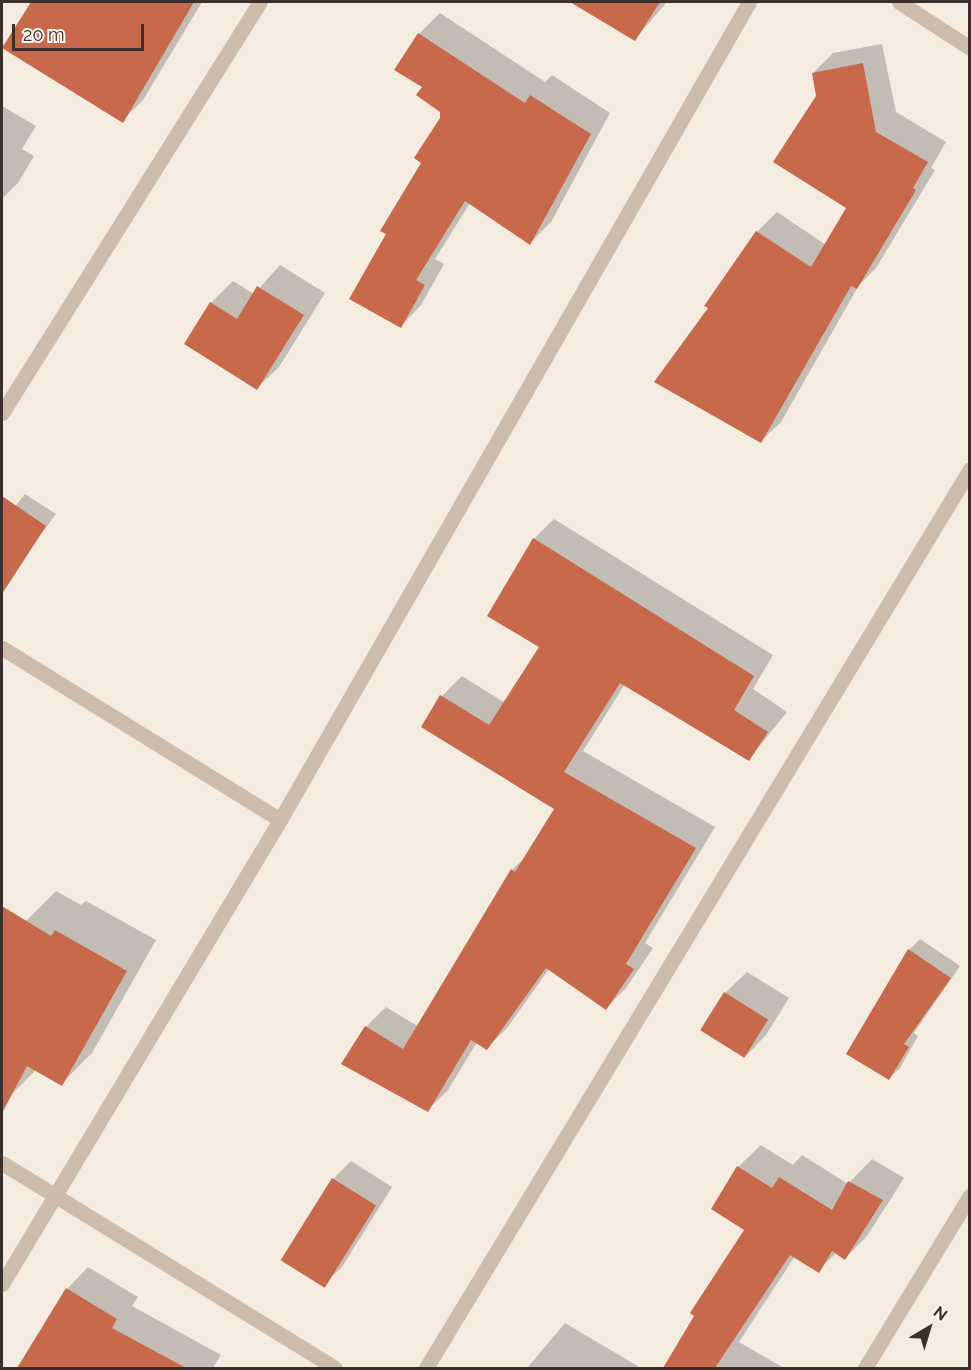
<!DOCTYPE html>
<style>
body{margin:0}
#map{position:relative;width:971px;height:1370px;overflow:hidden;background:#f4ebe1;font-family:Raleway,sans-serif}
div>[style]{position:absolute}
.shadow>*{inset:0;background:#0003}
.building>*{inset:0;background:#c8694b;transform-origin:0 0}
.street>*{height:15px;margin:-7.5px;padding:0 7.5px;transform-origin:7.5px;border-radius:7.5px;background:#cdbbac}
span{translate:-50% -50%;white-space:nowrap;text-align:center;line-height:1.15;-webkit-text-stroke:6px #fbf5ee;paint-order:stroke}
.frame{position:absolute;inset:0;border:3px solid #3b302b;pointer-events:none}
.north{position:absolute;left:899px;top:1298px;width:60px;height:60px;-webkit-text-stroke:4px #fbf5ee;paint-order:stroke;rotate:38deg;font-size:16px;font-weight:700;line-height:24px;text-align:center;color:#3b302b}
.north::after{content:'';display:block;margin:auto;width:21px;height:27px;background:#3b302b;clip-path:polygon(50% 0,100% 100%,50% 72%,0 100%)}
.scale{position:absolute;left:12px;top:24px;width:132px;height:27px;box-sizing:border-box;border:3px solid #3b302b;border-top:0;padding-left:8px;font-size:18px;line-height:21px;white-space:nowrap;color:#3b302b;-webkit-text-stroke:4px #fbf5ee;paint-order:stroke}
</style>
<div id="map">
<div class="shadow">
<div style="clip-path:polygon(33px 2px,202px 2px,143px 100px,122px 121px,4px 48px)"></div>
<div style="clip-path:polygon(605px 2px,667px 2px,635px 39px,596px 16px)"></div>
<div style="clip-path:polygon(440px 13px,545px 82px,552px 75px,610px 113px,551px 222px,530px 243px,470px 203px,435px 259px,444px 264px,421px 305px,401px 326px,423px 162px,442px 119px,442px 111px,424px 87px,396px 69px,419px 34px)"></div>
<div style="clip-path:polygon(882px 44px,896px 112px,946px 142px,931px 168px,935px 170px,876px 268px,859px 285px,781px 422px,761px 441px,710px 307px,757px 232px,777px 212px,826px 245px,848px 207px,813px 73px,833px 53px)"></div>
<div style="clip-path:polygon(2px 106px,36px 126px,22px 149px,34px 156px,18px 183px,2px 199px)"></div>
<div style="clip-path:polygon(280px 265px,325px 293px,279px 367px,257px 388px,211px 303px,233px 281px,254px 294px)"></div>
<div style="clip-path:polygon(25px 494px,56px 514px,18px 566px,2px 555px,2px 523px)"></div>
<div style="clip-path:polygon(554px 519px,773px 655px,753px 689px,787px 712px,749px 759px,625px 684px,583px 751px,715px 827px,645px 943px,653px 948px,626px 988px,606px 1008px,549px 969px,507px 1028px,487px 1048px,477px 1042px,448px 1090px,428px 1110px,343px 1063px,366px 1027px,386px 1007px,419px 1027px,512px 870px,529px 853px,556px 809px,442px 696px,462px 676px,505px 703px,541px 646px,534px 539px)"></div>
<div style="clip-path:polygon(56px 891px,81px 905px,86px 901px,156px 940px,92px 1053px,61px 1084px,36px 1070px,9px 1097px,2px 1093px,2px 964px,26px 921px)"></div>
<div style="clip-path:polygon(920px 939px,960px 966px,914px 1033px,918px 1036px,900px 1068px,889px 1078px,848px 1054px,909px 950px)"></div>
<div style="clip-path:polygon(747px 972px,789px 998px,766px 1035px,745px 1057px,725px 993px)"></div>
<div style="clip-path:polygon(761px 1145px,793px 1165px,802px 1155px,848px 1184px,872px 1159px,904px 1178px,867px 1236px,845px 1258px,836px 1253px,818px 1271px,795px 1256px,739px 1342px,784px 1368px,665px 1368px,746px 1229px,738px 1167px)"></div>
<div style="clip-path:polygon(351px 1161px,392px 1187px,342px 1267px,324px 1284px,333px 1179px)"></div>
<div style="clip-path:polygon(88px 1267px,138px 1297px,132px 1306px,221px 1355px,213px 1368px,19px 1368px,67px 1289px)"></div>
<div style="clip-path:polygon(565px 1323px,641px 1368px,527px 1368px)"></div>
</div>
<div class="building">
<div style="clip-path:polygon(31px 2px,194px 2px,123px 123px,2px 48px)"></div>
<div style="clip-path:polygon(570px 2px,660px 2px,635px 41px)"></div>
<div style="clip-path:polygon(418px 33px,525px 103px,530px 95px,591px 134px,530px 245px,465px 201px,416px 280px,425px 285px,401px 328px,349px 299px,386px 234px,380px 231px,421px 163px,414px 158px,440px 118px,440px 112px,416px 95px,422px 87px,394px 70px)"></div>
<div style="clip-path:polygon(863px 63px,876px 132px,928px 162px,913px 188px,916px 190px,857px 289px,851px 286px,761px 443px,654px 382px,708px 308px,704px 306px,756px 231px,811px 267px,846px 208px,773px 162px,816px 96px,812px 73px)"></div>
<div style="clip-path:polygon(257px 286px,304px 315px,257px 390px,184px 344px,210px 302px,237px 319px)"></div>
<div style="clip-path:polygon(2px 496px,46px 526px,2px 594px)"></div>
<div style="clip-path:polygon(533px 538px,754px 676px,734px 710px,768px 732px,749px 761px,620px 683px,564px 772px,696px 848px,626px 964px,634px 969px,606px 1010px,546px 968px,487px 1050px,471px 1040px,428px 1112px,341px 1064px,365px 1026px,403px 1049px,511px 869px,515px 872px,554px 809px,421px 727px,440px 695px,489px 725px,539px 647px,487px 616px)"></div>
<div style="clip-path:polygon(2px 906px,51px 936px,55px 930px,127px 971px,62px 1086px,27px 1066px,2px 1113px)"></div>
<div style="clip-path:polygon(908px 949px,951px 978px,904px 1044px,909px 1047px,889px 1080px,846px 1054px)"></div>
<div style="left:724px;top:992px;width:52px;height:45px;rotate:32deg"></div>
<div style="clip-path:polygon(737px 1166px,772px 1188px,779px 1177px,832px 1210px,848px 1181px,883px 1200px,845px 1260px,832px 1251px,819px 1273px,790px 1255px,715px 1368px,663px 1368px,694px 1316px,690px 1313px,744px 1230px,711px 1209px)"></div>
<div style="left:332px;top:1178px;width:52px;height:97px;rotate:32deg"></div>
<div style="clip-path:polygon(66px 1288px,117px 1319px,112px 1328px,186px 1368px,17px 1368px)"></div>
</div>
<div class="street">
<div style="left:899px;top:2px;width:85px;rotate:32.9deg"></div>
<div style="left:2px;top:413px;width:485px;rotate:-57.9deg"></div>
<div style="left:2px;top:648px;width:327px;rotate:31.7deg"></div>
<div style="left:2px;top:1163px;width:391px;rotate:31.6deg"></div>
<div style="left:2px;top:1284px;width:541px;rotate:-59.07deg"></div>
<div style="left:280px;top:820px;width:943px;rotate:-60.17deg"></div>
<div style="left:426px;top:1368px;width:1051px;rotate:-58.82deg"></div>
<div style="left:865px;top:1368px;width:202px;rotate:-58.7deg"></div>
</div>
<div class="frame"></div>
<div class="north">N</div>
<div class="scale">20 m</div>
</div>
